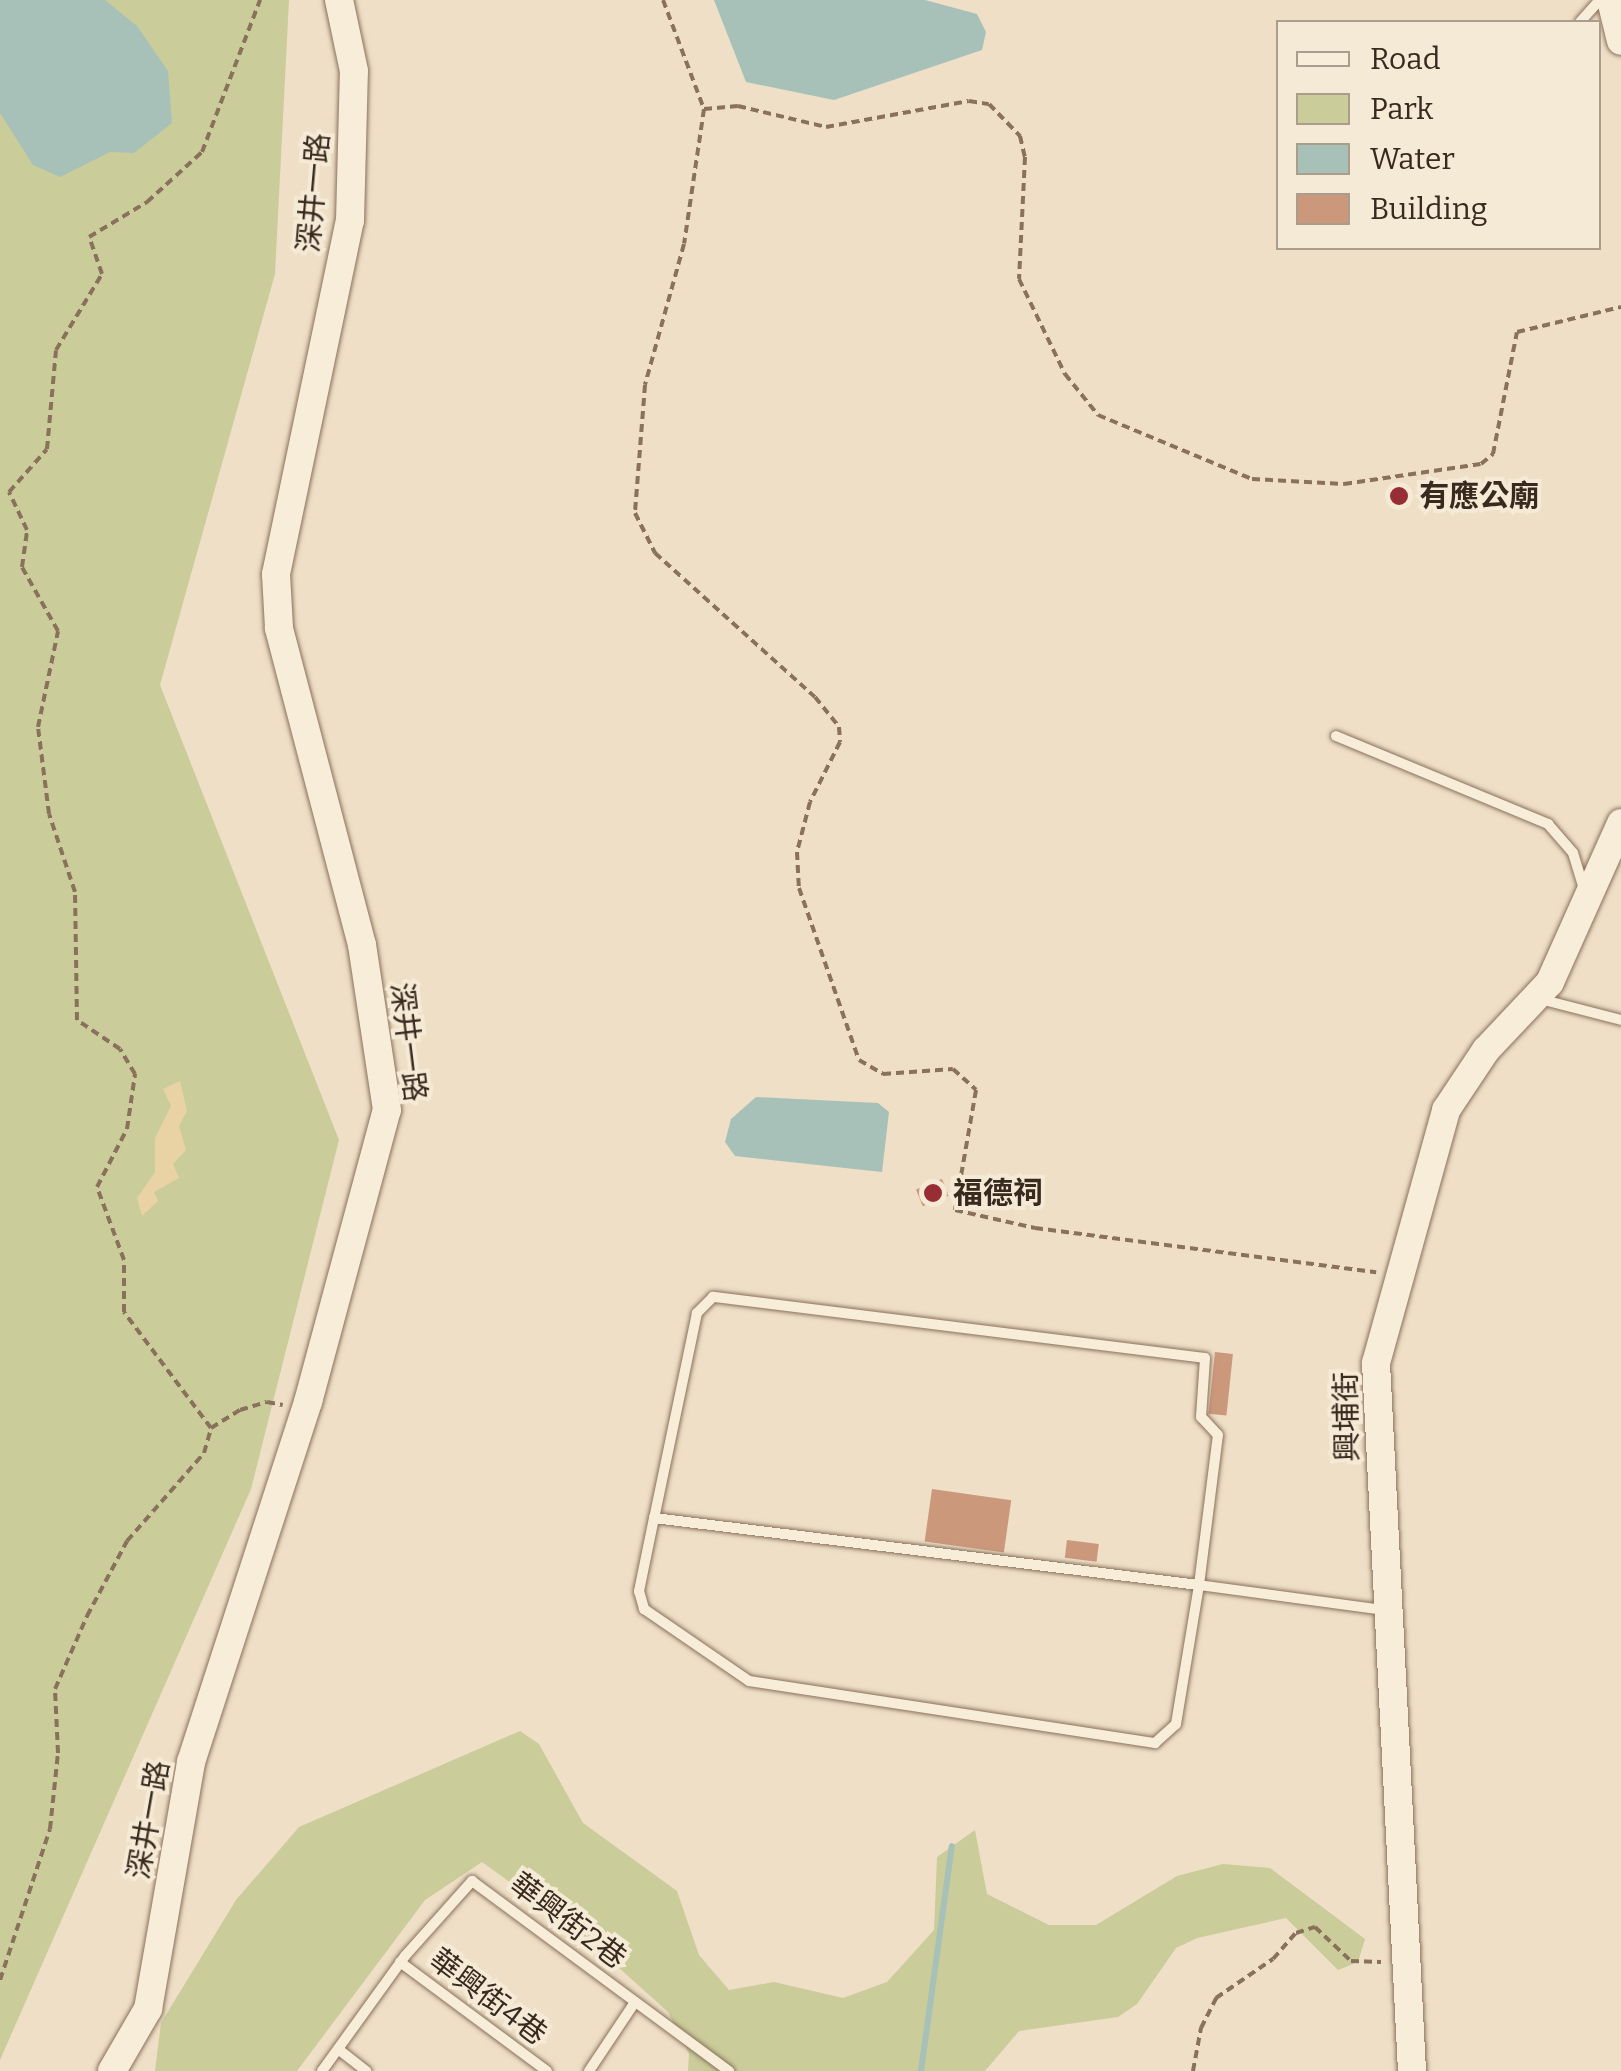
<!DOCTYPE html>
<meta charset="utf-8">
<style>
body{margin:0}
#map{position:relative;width:1621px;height:2071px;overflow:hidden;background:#eedfc6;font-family:Bitter,"Noto Sans TC",serif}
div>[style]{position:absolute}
.green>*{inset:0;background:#cacc9a}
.sand>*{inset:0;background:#e9d2a4}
.water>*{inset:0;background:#a7c1b8}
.stream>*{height:6px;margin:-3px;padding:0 3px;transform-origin:3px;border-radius:3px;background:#a7c1b8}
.building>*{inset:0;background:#cb987c;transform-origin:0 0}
.path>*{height:4px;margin-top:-2px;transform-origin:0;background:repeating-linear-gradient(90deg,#89715c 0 8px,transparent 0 13px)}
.roads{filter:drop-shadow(0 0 2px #89715c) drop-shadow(0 0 2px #89715c)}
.lane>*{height:10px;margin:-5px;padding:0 5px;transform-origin:5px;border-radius:5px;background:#f8edd9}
.secondary>*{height:28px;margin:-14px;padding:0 14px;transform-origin:14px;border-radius:14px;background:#f8edd9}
.dots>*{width:28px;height:28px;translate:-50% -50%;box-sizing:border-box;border:5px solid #f5ead5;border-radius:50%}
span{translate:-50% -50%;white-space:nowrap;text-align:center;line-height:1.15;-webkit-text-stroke:8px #f5ead5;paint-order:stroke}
.street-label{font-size:30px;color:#392a1f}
.poi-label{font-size:30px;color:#392a1f;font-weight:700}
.left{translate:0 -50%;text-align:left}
.legend{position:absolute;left:1276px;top:20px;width:325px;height:230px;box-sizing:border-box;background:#f5ead5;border:2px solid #aa9d8c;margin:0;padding:12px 18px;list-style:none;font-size:30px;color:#392a1f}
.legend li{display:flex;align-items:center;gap:20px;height:50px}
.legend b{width:50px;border:2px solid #aa9d8c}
</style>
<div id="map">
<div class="green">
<div style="clip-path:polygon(0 0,289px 0,275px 274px,160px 685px,339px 1140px,251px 1489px,0 2060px)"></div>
<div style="clip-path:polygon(520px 1731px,539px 1744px,583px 1823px,677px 1891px,699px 1955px,729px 1990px,774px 1982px,843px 1998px,887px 1982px,934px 1930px,937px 1857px,975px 1830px,987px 1894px,1049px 1925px,1096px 1925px,1177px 1876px,1223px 1864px,1270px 1868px,1365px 1939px,1358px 1962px,1338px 1970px,1286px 1918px,1197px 1938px,1176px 1948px,1137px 2004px,1118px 2017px,1019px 2031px,985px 2071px,688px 2071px,689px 2054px,668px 2012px,578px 1931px,482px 1862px,425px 1900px,297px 2071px,155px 2071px,161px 2023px,236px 1900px,299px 1827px)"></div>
</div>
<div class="sand">
<div style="clip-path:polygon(180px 1081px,187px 1111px,179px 1126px,186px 1150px,173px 1164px,179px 1178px,154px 1192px,158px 1201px,142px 1216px,137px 1198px,155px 1172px,155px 1138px,171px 1106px,163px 1089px)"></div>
</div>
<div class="water">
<div style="clip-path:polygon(0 0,105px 0,137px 26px,168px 71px,172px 123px,134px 153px,110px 152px,60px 177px,33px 165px,0 113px)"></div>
<div style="clip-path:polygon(714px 0,925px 0,977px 14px,986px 32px,982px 50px,834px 100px,746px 82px)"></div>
<div style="clip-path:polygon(756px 1097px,878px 1103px,889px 1112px,882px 1172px,735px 1156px,725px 1142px,731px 1119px)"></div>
</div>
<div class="stream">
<div style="left:921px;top:2071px;width:227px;rotate:-82.2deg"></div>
</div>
<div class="building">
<div style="left:942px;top:1179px;width:18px;height:28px;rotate:68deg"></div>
<div style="left:1215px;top:1352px;width:18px;height:62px;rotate:6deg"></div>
<div style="left:932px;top:1489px;width:80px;height:53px;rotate:8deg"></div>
<div style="left:1067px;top:1540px;width:32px;height:18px;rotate:7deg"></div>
</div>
<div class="path">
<div style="left:663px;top:0;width:116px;rotate:69.4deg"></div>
<div style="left:704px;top:109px;width:136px;rotate:98.4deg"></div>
<div style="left:684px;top:244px;width:146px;rotate:105.5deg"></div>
<div style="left:645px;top:385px;width:128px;rotate:94.5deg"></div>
<div style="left:635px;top:513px;width:45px;rotate:63.4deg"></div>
<div style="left:655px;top:553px;width:215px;rotate:42deg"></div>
<div style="left:815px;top:697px;width:38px;rotate:51deg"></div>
<div style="left:839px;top:727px;width:15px;rotate:86deg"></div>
<div style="left:840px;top:742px;width:67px;rotate:116.6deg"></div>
<div style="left:810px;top:802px;width:52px;rotate:104.6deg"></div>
<div style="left:797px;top:852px;width:36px;rotate:87deg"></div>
<div style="left:799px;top:888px;width:182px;rotate:70.8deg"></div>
<div style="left:859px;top:1060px;width:28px;rotate:30deg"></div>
<div style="left:883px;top:1074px;width:70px;rotate:-4.1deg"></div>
<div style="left:953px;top:1069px;width:31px;rotate:42deg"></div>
<div style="left:976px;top:1090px;width:122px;rotate:99.9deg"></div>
<div style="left:955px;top:1210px;width:82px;rotate:12.7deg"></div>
<div style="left:1035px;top:1228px;width:344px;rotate:7.4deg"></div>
<div style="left:704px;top:109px;width:34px;rotate:-5deg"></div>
<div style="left:738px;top:106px;width:90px;rotate:13.4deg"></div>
<div style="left:826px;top:127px;width:145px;rotate:-10.3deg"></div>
<div style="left:969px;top:101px;width:20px;rotate:9deg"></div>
<div style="left:989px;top:104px;width:45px;rotate:45.9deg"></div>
<div style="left:1020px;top:136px;width:22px;rotate:77deg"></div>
<div style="left:1025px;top:157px;width:122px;rotate:92.8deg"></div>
<div style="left:1019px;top:279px;width:106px;rotate:64.2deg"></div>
<div style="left:1065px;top:374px;width:53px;rotate:51.2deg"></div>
<div style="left:1098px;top:415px;width:167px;rotate:22.6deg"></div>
<div style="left:1252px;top:479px;width:92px;rotate:3.1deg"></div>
<div style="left:1344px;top:484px;width:138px;rotate:-8.3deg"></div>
<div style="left:1481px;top:464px;width:16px;rotate:-40deg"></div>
<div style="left:1493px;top:454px;width:124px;rotate:-78.9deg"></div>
<div style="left:1517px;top:332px;width:107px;rotate:-13.5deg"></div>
<div style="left:211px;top:1428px;width:145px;rotate:-126.9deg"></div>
<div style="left:124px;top:1312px;width:52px;rotate:-90deg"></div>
<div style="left:124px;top:1260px;width:78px;rotate:-110.3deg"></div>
<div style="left:97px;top:1187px;width:65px;rotate:-62.7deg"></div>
<div style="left:127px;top:1129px;width:56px;rotate:-81.7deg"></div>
<div style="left:135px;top:1074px;width:29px;rotate:-121deg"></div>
<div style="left:120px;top:1049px;width:52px;rotate:-146deg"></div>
<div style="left:77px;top:1020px;width:128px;rotate:-90.9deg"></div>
<div style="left:75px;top:892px;width:82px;rotate:-108.4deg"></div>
<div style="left:49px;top:814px;width:88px;rotate:-97.2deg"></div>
<div style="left:38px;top:727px;width:98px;rotate:-78.2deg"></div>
<div style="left:58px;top:631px;width:73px;rotate:-119.4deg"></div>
<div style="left:22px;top:567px;width:37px;rotate:-82deg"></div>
<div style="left:27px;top:530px;width:42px;rotate:-115.3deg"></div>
<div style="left:9px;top:492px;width:57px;rotate:-48.5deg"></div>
<div style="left:47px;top:449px;width:99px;rotate:-84.8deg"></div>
<div style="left:56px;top:350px;width:89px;rotate:-58.8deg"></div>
<div style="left:102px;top:274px;width:39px;rotate:-109deg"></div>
<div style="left:89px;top:237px;width:68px;rotate:-31.1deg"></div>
<div style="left:147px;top:202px;width:74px;rotate:-42.3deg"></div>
<div style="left:202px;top:152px;width:163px;rotate:-69.1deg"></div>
<div style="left:0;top:1980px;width:159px;rotate:-71.7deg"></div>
<div style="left:50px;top:1829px;width:76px;rotate:-84deg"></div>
<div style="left:58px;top:1753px;width:64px;rotate:-92.7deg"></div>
<div style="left:55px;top:1689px;width:80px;rotate:-66.3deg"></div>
<div style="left:87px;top:1616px;width:85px;rotate:-61.9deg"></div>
<div style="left:127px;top:1541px;width:117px;rotate:-48.8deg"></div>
<div style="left:204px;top:1453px;width:26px;rotate:-74deg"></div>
<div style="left:211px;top:1428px;width:34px;rotate:-32deg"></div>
<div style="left:240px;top:1410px;width:28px;rotate:-17deg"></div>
<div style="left:267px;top:1402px;width:16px;rotate:11deg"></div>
<div style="left:1193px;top:2071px;width:44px;rotate:-79.5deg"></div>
<div style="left:1201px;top:2028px;width:34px;rotate:-63deg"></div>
<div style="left:1216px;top:1998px;width:69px;rotate:-34.4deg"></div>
<div style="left:1273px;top:1959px;width:35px;rotate:-49deg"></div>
<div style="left:1296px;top:1933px;width:20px;rotate:-18deg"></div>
<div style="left:1315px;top:1927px;width:50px;rotate:43.4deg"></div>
<div style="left:1351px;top:1961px;width:30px;rotate:2deg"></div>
</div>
<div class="roads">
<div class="lane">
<div style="left:1580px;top:22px;width:30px;rotate:-48deg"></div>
<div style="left:1336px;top:736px;width:230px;rotate:22.5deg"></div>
<div style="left:1548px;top:824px;width:38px;rotate:49deg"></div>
<div style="left:1573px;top:853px;width:39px;rotate:73deg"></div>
<div style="left:1540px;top:999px;width:84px;rotate:14.5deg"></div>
<div style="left:654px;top:1518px;width:549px;rotate:7.01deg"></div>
<div style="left:1199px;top:1585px;width:151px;rotate:-82.8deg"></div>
<div style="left:1218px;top:1435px;width:25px;rotate:-133deg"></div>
<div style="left:1201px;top:1417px;width:59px;rotate:-86.1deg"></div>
<div style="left:1205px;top:1358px;width:496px;rotate:-172.9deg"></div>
<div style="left:713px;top:1297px;width:23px;rotate:135deg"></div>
<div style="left:697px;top:1313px;width:209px;rotate:101.8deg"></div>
<div style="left:654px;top:1518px;width:75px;rotate:101.6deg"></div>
<div style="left:639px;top:1591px;width:19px;rotate:74deg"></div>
<div style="left:644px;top:1609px;width:127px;rotate:34.4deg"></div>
<div style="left:749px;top:1681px;width:411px;rotate:8.7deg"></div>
<div style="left:1155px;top:1743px;width:28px;rotate:-42deg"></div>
<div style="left:1176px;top:1724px;width:141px;rotate:-80.6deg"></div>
<div style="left:1199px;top:1585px;width:188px;rotate:7.7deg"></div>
<div style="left:400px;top:1962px;width:183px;rotate:36.6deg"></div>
<div style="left:338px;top:2049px;width:36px;rotate:38deg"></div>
<div style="left:322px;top:2071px;width:142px;rotate:-54.2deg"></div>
<div style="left:405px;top:1956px;width:101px;rotate:-48.2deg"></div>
<div style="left:472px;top:1881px;width:320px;rotate:36.5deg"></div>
<div style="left:589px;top:2071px;width:83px;rotate:-56.3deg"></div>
</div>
<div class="secondary">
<div style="left:1611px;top:0;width:42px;rotate:76.3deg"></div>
<div style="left:112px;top:2071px;width:72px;rotate:-59.9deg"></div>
<div style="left:148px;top:2009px;width:251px;rotate:-80.1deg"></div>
<div style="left:191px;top:1762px;width:379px;rotate:-72deg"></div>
<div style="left:308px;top:1402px;width:302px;rotate:-74.9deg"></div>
<div style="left:387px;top:1110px;width:167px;rotate:-98.6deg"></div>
<div style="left:362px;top:945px;width:328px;rotate:-104.7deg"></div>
<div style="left:279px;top:628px;width:54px;rotate:-93.2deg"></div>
<div style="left:276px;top:574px;width:361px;rotate:-78.2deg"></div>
<div style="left:350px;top:221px;width:150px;rotate:-88.5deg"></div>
<div style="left:354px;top:71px;width:73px;rotate:-101.9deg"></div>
<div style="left:1412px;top:2071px;width:709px;rotate:-92.91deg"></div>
<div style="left:1376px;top:1363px;width:263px;rotate:-74.5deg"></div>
<div style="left:1446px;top:1110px;width:72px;rotate:-56.3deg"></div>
<div style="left:1486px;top:1050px;width:93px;rotate:-46.7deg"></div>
<div style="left:1550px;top:982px;width:174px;rotate:-65.9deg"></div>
</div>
</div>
<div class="dots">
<div style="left:1399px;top:496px;background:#972d35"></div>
<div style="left:933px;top:1193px;background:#972d35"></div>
</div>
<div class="street-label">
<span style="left:314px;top:193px;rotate:-85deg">深井一路</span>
<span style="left:408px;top:1042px;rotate:83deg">深井一路</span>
<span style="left:1347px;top:1417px;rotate:-91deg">興埔街</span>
<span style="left:149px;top:1820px;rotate:-80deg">深井一路</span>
<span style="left:568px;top:1921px;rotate:37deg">華興街2巷</span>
<span style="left:488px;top:1997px;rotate:37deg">華興街4巷</span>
</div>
<div class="poi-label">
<span class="left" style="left:1419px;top:496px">有應公廟</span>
<span class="left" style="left:953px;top:1193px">福德祠</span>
</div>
<ul class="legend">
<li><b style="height:12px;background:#f8edd9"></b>Road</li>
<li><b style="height:28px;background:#cacc9a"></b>Park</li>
<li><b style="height:28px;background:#a7c1b8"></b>Water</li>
<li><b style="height:28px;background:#cb987c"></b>Building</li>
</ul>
</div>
